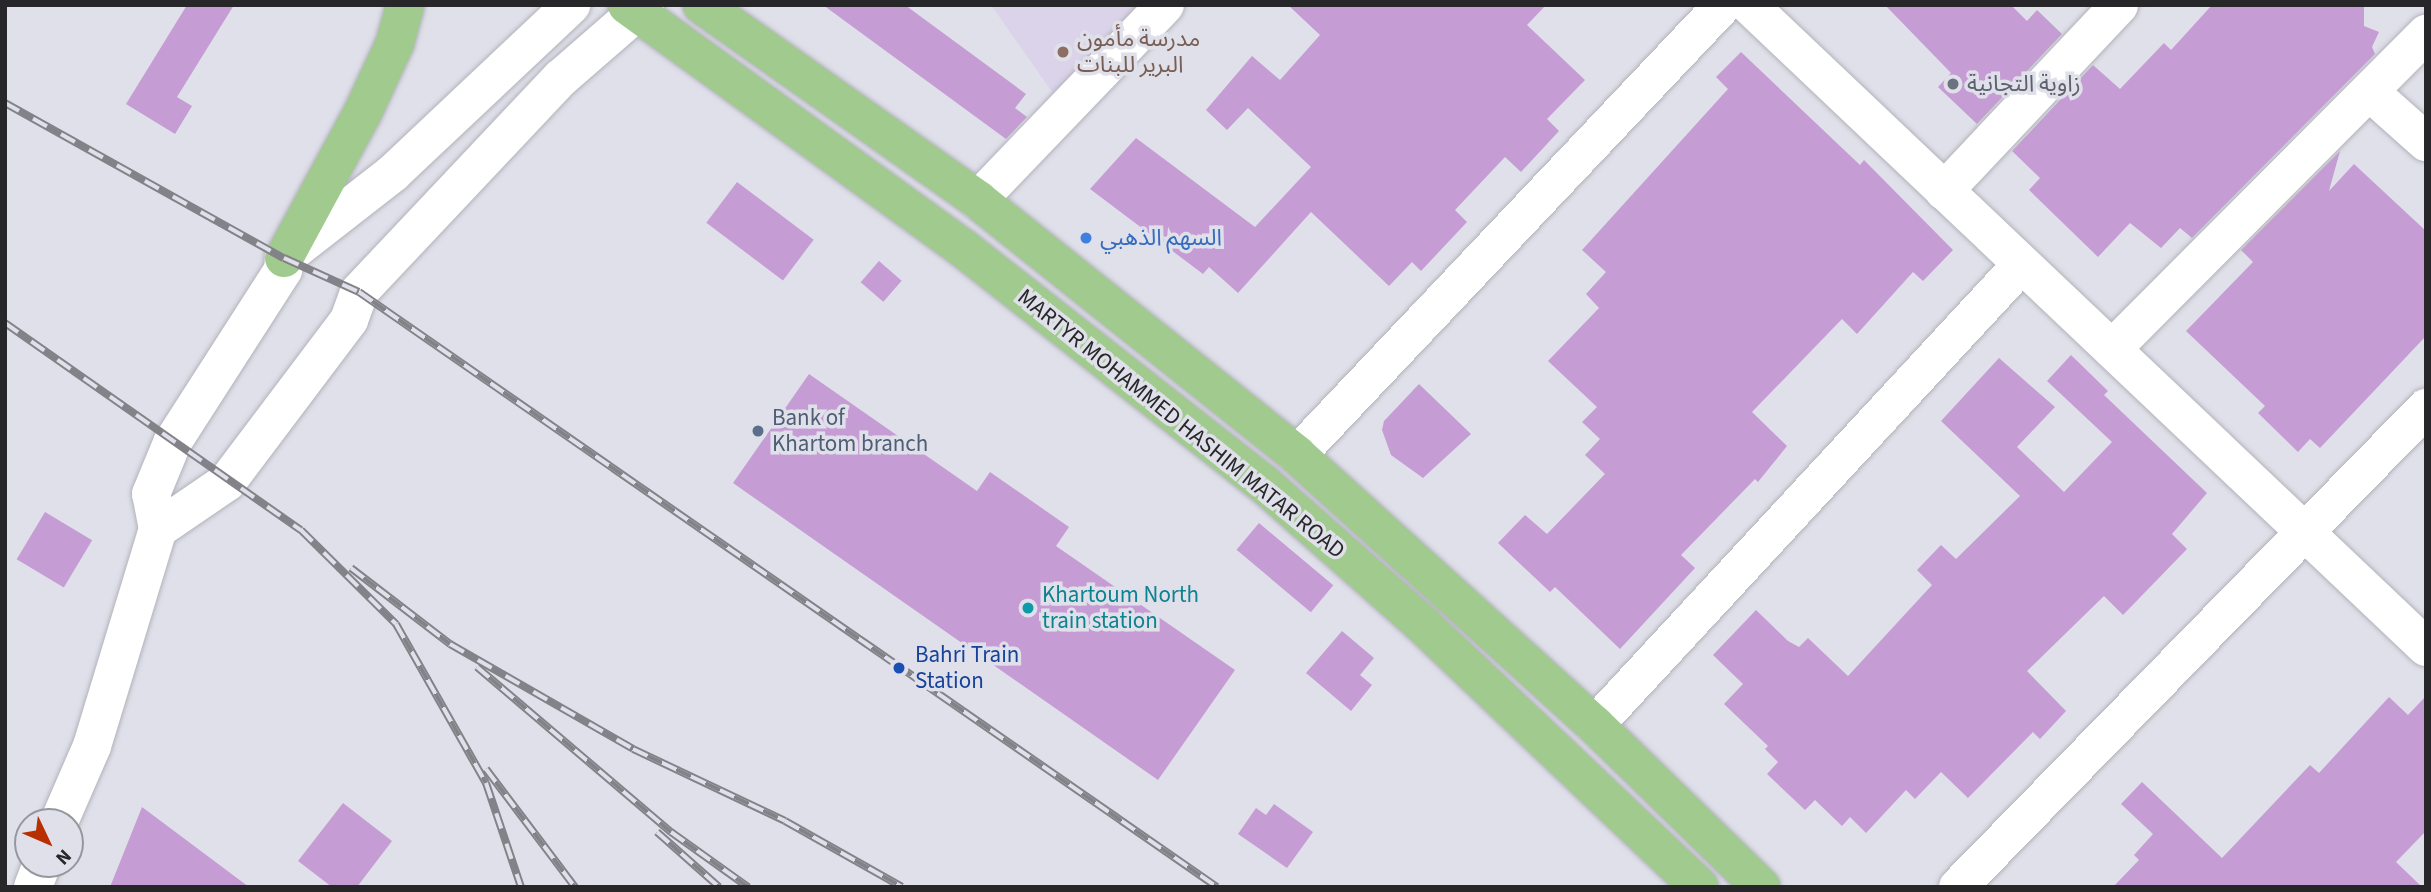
<!DOCTYPE html>
<meta charset="utf-8">
<style>
body{margin:0}
#map{position:relative;width:2431px;height:892px;overflow:hidden;background:#e0e0ea;font-family:"Source Sans 3","Noto Sans Arabic",sans-serif}
div>[style]{position:absolute}
.education>*{inset:0;background:#dbd3e9}
.building>*{inset:0;background:#c69cd4;transform-origin:0 0}
.roads{filter:drop-shadow(0 0 2px #b2b2bb) drop-shadow(0 0 2px #b2b2bb)}
.minor>*{height:38px;margin:-19px;padding:0 19px;transform-origin:19px;border-radius:19px;background:#fff}
.major>*{height:38px;margin:-19px;padding:0 19px;transform-origin:19px;border-radius:19px;background:#a1cb8e}
.rail>*{height:8px;margin-top:-4px;transform-origin:0;background:repeating-linear-gradient(90deg,#e0e0ea 0 16px,#828288 0 32px);box-sizing:border-box;border-block:2px solid #828288}
.dots>*{width:19px;height:19px;translate:-50% -50%;box-sizing:border-box;border:4px solid #e0e0ea;border-radius:50%}
span{translate:-50% -50%;white-space:nowrap;text-align:center;line-height:1.15;-webkit-text-stroke:7px #e0e0ea;paint-order:stroke}
.education-label{font-size:23px;color:#785e54}
.left{translate:0 -50%;text-align:left}
.worship-label{font-size:23px;color:#5b616d}
.shop-label{font-size:23px;color:#366cbe}
.service-label{font-size:23px;color:#4e5e75}
.street-label{font-size:23px;color:#27272a}
.culture-label{font-size:23px;color:#0d838f}
.transit-label{font-size:23px;color:#164399}
.frame{position:absolute;inset:0;border:7px solid #27272a;pointer-events:none}
.north{position:absolute;left:14px;top:808px;width:70px;height:70px;box-sizing:border-box;background:#e0e0ea;border:2px solid #96969d;border-radius:50%;rotate:134deg;font-size:19px;font-weight:700;line-height:28px;text-align:center;color:#27272a}
.north::after{content:'';display:block;margin:auto;width:24px;height:32px;background:#b82f00;clip-path:polygon(50% 0,100% 100%,50% 72%,0 100%)}
</style>
<div id="map">
<div class="education">
<div style="clip-path:polygon(991px 5px,1146px 5px,1057px 99px)"></div>
</div>
<div class="building">
<div style="clip-path:polygon(187px 5px,234px 5px,177px 97px,192px 106px,175px 134px,126px 104px)"></div>
<div style="clip-path:polygon(823px 5px,905px 5px,1026px 94px,1015px 108px,1027px 117px,1006px 139px)"></div>
<div style="clip-path:polygon(1288px 5px,1546px 5px,1527px 25px,1585px 80px,1547px 119px,1559px 131px,1521px 172px,1505px 157px,1455px 210px,1467px 222px,1421px 271px,1412px 262px,1389px 286px,1311px 212px,1238px 293px,1209px 267px,1203px 274px,1090px 189px,1136px 138px,1255px 227px,1311px 167px,1248px 108px,1227px 130px,1206px 110px,1252px 56px,1280px 80px,1320px 35px)"></div>
<div style="clip-path:polygon(1885px 5px,2011px 5px,2027px 21px,2037px 10px,2062px 34px,1977px 124px,1938px 87px,1951px 73px)"></div>
<div style="clip-path:polygon(2212px 5px,2364px 5px,2364px 26px,2379px 32px,2372px 47px,2375px 54px,2192px 238px,2180px 228px,2161px 248px,2130px 223px,2098px 257px,2029px 190px,2040px 178px,2012px 151px,2093px 65px,2120px 89px,2164px 43px,2171px 50px)"></div>
<div style="clip-path:polygon(1741px 52px,1860px 165px,1864px 160px,1953px 250px,1923px 281px,1913px 272px,1857px 334px,1842px 319px,1752px 412px,1787px 446px,1758px 482px,1755px 479px,1681px 555px,1695px 568px,1620px 649px,1555px 587px,1550px 592px,1498px 543px,1525px 515px,1547px 534px,1605px 474px,1585px 455px,1600px 439px,1582px 422px,1597px 407px,1548px 361px,1599px 308px,1586px 294px,1606px 272px,1582px 250px,1728px 89px,1716px 77px)"></div>
<div style="clip-path:polygon(2340px 151px,2329px 191px,2354px 164px,2426px 231px,2426px 336px,2320px 448px,2310px 439px,2298px 452px,2258px 413px,2265px 406px,2186px 331px,2253px 262px,2241px 250px)"></div>
<div style="left:737px;top:182px;width:96px;height:51px;rotate:37deg"></div>
<div style="left:879px;top:261px;width:30px;height:28px;rotate:41deg"></div>
<div style="clip-path:polygon(2071px 355px,2108px 391px,2104px 395px,2207px 493px,2172px 534px,2187px 549px,2123px 615px,2104px 596px,2027px 671px,2066px 711px,2040px 739px,2033px 732px,1968px 798px,1941px 772px,1915px 799px,1906px 790px,1866px 833px,1850px 817px,1842px 826px,1815px 800px,1805px 810px,1767px 774px,1778px 762px,1765px 749px,1768px 746px,1724px 704px,1743px 684px,1713px 655px,1756px 610px,1788px 641px,1799px 647px,1808px 638px,1848px 676px,1932px 585px,1917px 570px,1941px 545px,1956px 559px,2020px 496px,1941px 421px,1999px 358px,2055px 407px,2017px 447px,2064px 492px,2112px 442px,2047px 381px)"></div>
<div style="clip-path:polygon(809px 374px,977px 491px,990px 472px,1069px 527px,1056px 546px,1235px 670px,1158px 780px,733px 483px)"></div>
<div style="clip-path:polygon(1419px 384px,1471px 434px,1423px 478px,1391px 455px,1382px 430px,1384px 421px)"></div>
<div style="left:45px;top:512px;width:55px;height:55px;rotate:31deg"></div>
<div style="left:1259px;top:523px;width:97px;height:35px;rotate:40deg"></div>
<div style="clip-path:polygon(1342px 631px,1374px 658px,1360px 675px,1372px 685px,1351px 711px,1306px 673px)"></div>
<div style="clip-path:polygon(2426px 696px,2426px 831px,2396px 862px,2422px 887px,2113px 887px,2139px 860px,2134px 855px,2153px 834px,2121px 804px,2142px 782px,2222px 858px,2310px 765px,2319px 773px,2389px 697px,2408px 715px)"></div>
<div style="clip-path:polygon(343px 803px,392px 841px,357px 887px,332px 887px,298px 861px)"></div>
<div style="clip-path:polygon(1274px 804px,1313px 832px,1287px 868px,1238px 834px,1256px 808px,1266px 815px)"></div>
<div style="clip-path:polygon(142px 807px,249px 887px,110px 887px)"></div>
</div>
<div class="roads">
<div class="minor">
<div style="left:1749px;top:5px;width:933px;rotate:43.48deg"></div>
<div style="left:2371px;top:93px;width:74px;rotate:41.7deg"></div>
<div style="left:1944px;top:191px;width:255px;rotate:-46.7deg"></div>
<div style="left:978px;top:200px;width:270px;rotate:-46.2deg"></div>
<div style="left:2112px;top:349px;width:445px;rotate:-45.1deg"></div>
<div style="left:1297px;top:455px;width:620px;rotate:-46.57deg"></div>
<div style="left:158px;top:529px;width:83px;rotate:-34.3deg"></div>
<div style="left:227px;top:482px;width:203px;rotate:-53deg"></div>
<div style="left:349px;top:320px;width:30px;rotate:-70deg"></div>
<div style="left:359px;top:292px;width:294px;rotate:-46.7deg"></div>
<div style="left:561px;top:78px;width:111px;rotate:-41deg"></div>
<div style="left:1595px;top:725px;width:628px;rotate:-47.19deg"></div>
<div style="left:59px;top:822px;width:83px;rotate:-66.5deg"></div>
<div style="left:92px;top:746px;width:227px;rotate:-73.1deg"></div>
<div style="left:158px;top:529px;width:36px;rotate:-101deg"></div>
<div style="left:151px;top:494px;width:55px;rotate:-67.6deg"></div>
<div style="left:172px;top:443px;width:206px;rotate:-57.3deg"></div>
<div style="left:283px;top:270px;width:12px;rotate:-85deg"></div>
<div style="left:284px;top:258px;width:138px;rotate:-37.9deg"></div>
<div style="left:393px;top:173px;width:245px;rotate:-43.3deg"></div>
<div style="left:33px;top:887px;width:25px;rotate:-69deg"></div>
<div style="left:1958px;top:887px;width:670px;rotate:-45.67deg"></div>
</div>
<div class="major">
<div style="left:627px;top:5px;width:416px;rotate:35.9deg"></div>
<div style="left:964px;top:249px;width:381px;rotate:38.1deg"></div>
<div style="left:1264px;top:484px;width:208px;rotate:41.5deg"></div>
<div style="left:1420px;top:622px;width:385px;rotate:43.5deg"></div>
<div style="left:702px;top:5px;width:338px;rotate:35.2deg"></div>
<div style="left:978px;top:200px;width:408px;rotate:38.6deg"></div>
<div style="left:1297px;top:455px;width:402px;rotate:42.2deg"></div>
<div style="left:1595px;top:725px;width:232px;rotate:44.3deg"></div>
<div style="left:284px;top:258px;width:166px;rotate:-61.6deg"></div>
<div style="left:363px;top:112px;width:76px;rotate:-65.1deg"></div>
<div style="left:395px;top:43px;width:39px;rotate:-75deg"></div>
</div>
</div>
<div class="rail">
<div style="left:5px;top:103px;width:319px;rotate:29.1deg"></div>
<div style="left:284px;top:258px;width:82px;rotate:24.4deg"></div>
<div style="left:359px;top:292px;width:1044px;rotate:34.74deg"></div>
<div style="left:5px;top:323px;width:361px;rotate:35deg"></div>
<div style="left:301px;top:530px;width:134px;rotate:44.7deg"></div>
<div style="left:396px;top:624px;width:183px;rotate:60.5deg"></div>
<div style="left:486px;top:783px;width:110px;rotate:71.4deg"></div>
<div style="left:351px;top:568px;width:125px;rotate:37.5deg"></div>
<div style="left:450px;top:644px;width:211px;rotate:29.8deg"></div>
<div style="left:633px;top:749px;width:168px;rotate:25.3deg"></div>
<div style="left:785px;top:821px;width:134px;rotate:29.4deg"></div>
<div style="left:477px;top:667px;width:255px;rotate:40.4deg"></div>
<div style="left:671px;top:832px;width:95px;rotate:35.5deg"></div>
<div style="left:486px;top:769px;width:148px;rotate:53deg"></div>
<div style="left:657px;top:832px;width:83px;rotate:41.6deg"></div>
</div>
<div class="dots">
<div style="left:1063px;top:52px;background:#8d6e63"></div>
<div style="left:1953px;top:84px;background:#6b7280"></div>
<div style="left:1086px;top:238px;background:#3f7fe0"></div>
<div style="left:758px;top:431px;background:#5c6f8a"></div>
<div style="left:1028px;top:608px;background:#0f9aa8"></div>
<div style="left:899px;top:668px;background:#1a4fb4"></div>
</div>
<div class="education-label">
<span class="left" style="left:1077px;top:52px">مدرسة مأمون<br>البرير للبنات</span>
</div>
<div class="worship-label">
<span class="left" style="left:1967px;top:84px">زاوية التجانية</span>
</div>
<div class="shop-label">
<span class="left" style="left:1100px;top:238px">السهم الذهبي</span>
</div>
<div class="service-label">
<span class="left" style="left:772px;top:431px">Bank of<br>Khartom branch</span>
</div>
<div class="street-label">
<span style="left:1181px;top:424px;rotate:39deg">MARTYR MOHAMMED HASHIM MATAR ROAD</span>
</div>
<div class="culture-label">
<span class="left" style="left:1042px;top:608px">Khartoum North<br>train station</span>
</div>
<div class="transit-label">
<span class="left" style="left:915px;top:668px">Bahri Train<br>Station</span>
</div>
<div class="frame"></div>
<div class="north">N</div>
</div>
